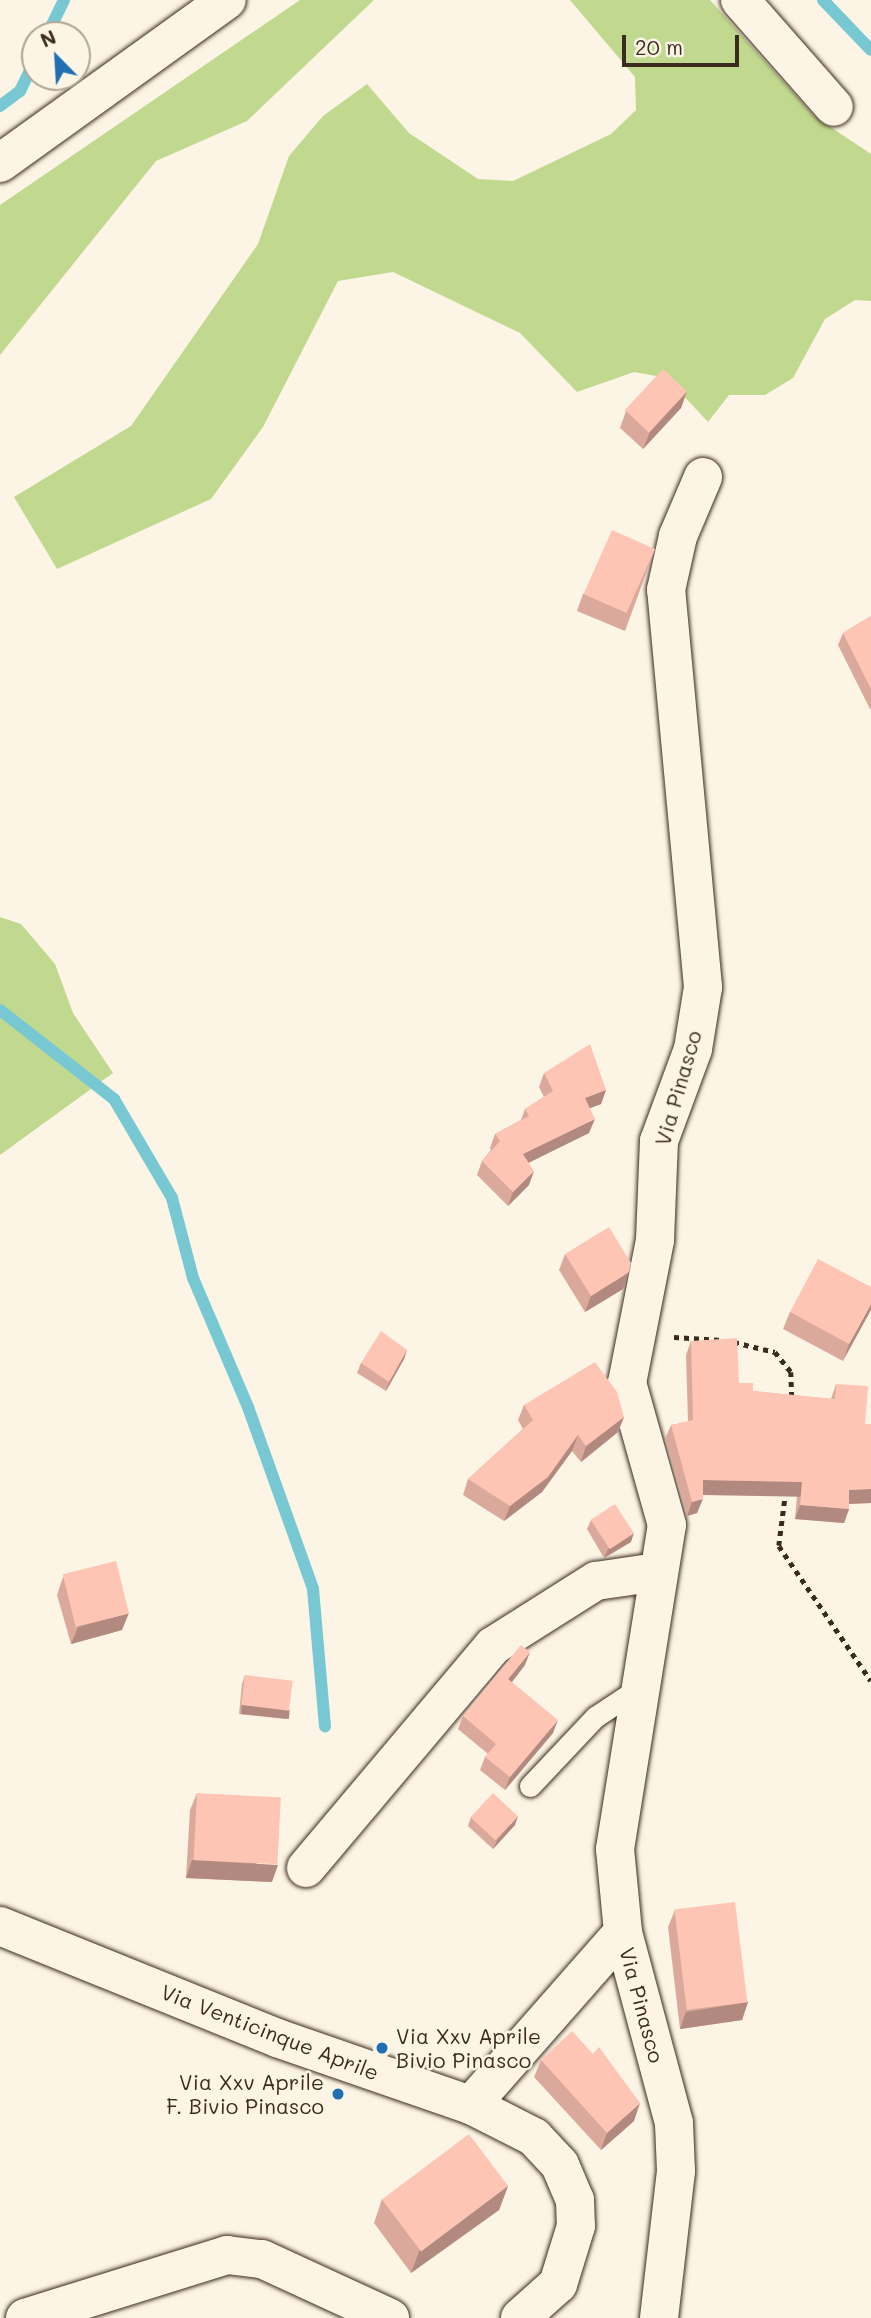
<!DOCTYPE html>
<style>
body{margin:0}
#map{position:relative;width:871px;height:2318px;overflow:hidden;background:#fcf5e5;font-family:Mali,sans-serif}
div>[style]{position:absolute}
.green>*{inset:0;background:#c1d98f}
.stream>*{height:12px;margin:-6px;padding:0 6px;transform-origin:6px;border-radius:6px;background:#78c8d4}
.path>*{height:4.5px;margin-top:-2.25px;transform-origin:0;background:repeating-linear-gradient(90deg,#3b2a1e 0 5px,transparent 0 10px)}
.roads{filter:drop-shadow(0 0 2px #3b2a1e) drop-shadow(0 0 2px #3b2a1e)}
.lane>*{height:21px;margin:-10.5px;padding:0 10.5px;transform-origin:10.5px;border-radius:10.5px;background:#fcf5e5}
.street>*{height:38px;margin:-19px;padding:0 19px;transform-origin:19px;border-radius:19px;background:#fcf5e5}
.secondary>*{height:38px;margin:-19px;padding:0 19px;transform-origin:19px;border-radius:19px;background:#fcf5e5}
.wall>*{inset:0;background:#daa99b}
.shaded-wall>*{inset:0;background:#b2897e;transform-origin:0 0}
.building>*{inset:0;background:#fec4b4;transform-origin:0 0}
.dots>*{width:19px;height:19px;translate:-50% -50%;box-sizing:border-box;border:4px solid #fcf5e5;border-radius:50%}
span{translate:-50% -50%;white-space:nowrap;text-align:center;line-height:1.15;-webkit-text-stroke:5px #fcf5e5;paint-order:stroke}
.street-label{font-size:21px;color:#3b2a1e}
.poi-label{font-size:21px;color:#3b2a1e}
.left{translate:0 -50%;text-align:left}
.right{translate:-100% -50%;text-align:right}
.north{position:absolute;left:21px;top:21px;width:70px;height:70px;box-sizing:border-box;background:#fcf5e5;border:2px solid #afa495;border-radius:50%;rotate:336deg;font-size:19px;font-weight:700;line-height:28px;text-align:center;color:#3b2a1e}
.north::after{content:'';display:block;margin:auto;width:24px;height:32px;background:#1f6fb2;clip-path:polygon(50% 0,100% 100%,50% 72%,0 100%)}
.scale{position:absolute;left:622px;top:35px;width:117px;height:32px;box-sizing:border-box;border:4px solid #3b2a1e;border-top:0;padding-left:9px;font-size:21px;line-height:24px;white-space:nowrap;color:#3b2a1e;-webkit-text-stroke:5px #fcf5e5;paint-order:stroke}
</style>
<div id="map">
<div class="green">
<div style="clip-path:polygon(300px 0,374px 0,247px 121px,156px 161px,0 355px,0 205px)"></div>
<div style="clip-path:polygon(570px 0,710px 0,814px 116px,871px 154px,871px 301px,855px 300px,825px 319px,793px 378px,765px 395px,729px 395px,708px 422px,667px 378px,634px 372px,577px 392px,520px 333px,393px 272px,338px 281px,263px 427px,211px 499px,57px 569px,14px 497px,131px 426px,258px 244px,289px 156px,323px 116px,367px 84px,409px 133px,478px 179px,513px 181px,611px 134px,636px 110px,635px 77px)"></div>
<div style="clip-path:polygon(0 917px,21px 924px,55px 964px,73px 1013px,113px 1073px,0 1155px)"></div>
</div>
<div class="stream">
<div style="left:823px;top:0;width:69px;rotate:46.2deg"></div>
<div style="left:47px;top:35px;width:39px;rotate:-64deg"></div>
<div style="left:0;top:106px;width:25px;rotate:-37deg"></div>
<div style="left:20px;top:91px;width:34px;rotate:-64deg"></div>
<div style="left:0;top:1010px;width:145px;rotate:38deg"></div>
<div style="left:114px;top:1099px;width:115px;rotate:59.6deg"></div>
<div style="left:172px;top:1198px;width:83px;rotate:75.3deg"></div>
<div style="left:193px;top:1278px;width:140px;rotate:66.9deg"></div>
<div style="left:248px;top:1407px;width:193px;rotate:70.3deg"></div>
<div style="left:313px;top:1589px;width:138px;rotate:85deg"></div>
</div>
<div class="path">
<div style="left:674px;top:1337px;width:48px;rotate:3.6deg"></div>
<div style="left:734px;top:1342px;width:42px;rotate:13.7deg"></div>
<div style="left:775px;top:1352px;width:26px;rotate:51deg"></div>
<div style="left:791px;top:1372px;width:27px;rotate:88deg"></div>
<div style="left:786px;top:1491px;width:55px;rotate:97.3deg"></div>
<div style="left:779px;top:1546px;width:163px;rotate:55.7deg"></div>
</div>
<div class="roads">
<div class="lane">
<div style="left:530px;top:1786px;width:95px;rotate:-46.7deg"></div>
<div style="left:595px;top:1717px;width:49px;rotate:-33.4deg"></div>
</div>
<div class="street">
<div style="left:740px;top:0;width:142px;rotate:48.7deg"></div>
<div style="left:306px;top:1868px;width:290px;rotate:-49.9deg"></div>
<div style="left:493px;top:1646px;width:122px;rotate:-32.3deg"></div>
<div style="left:596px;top:1581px;width:63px;rotate:-8.3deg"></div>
<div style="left:471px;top:2105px;width:230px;rotate:-48.7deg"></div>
<div style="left:659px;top:2318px;width:148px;rotate:-83.4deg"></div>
<div style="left:676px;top:2171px;width:48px;rotate:-92.4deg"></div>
<div style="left:674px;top:2123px;width:198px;rotate:-105deg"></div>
<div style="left:623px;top:1932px;width:83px;rotate:-95.5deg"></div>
<div style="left:615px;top:1849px;width:328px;rotate:-80.9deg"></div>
<div style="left:667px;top:1525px;width:148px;rotate:-105.7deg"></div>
<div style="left:627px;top:1383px;width:146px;rotate:-78.9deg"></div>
<div style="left:655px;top:1240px;width:99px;rotate:-87.7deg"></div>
<div style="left:659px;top:1141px;width:98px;rotate:-69.7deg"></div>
<div style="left:693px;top:1049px;width:63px;rotate:-80.8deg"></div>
<div style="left:703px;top:987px;width:399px;rotate:-95.3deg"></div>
<div style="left:666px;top:590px;width:55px;rotate:-77.5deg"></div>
<div style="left:678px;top:536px;width:64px;rotate:-67deg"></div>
</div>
<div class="secondary">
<div style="left:0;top:163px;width:279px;rotate:-35.7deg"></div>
<div style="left:0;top:1926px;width:299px;rotate:22deg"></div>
<div style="left:277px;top:2038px;width:205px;rotate:19.1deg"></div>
<div style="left:471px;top:2105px;width:71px;rotate:26.9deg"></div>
<div style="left:534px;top:2137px;width:38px;rotate:47deg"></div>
<div style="left:560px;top:2165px;width:38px;rotate:67deg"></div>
<div style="left:575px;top:2200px;width:26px;rotate:88deg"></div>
<div style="left:576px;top:2226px;width:61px;rotate:107.2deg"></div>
<div style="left:558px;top:2284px;width:51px;rotate:138.2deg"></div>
<div style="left:25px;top:2318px;width:212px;rotate:-17.3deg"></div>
<div style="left:227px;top:2255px;width:35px;rotate:7deg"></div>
<div style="left:262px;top:2259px;width:141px;rotate:24.7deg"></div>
</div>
</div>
<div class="wall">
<div style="clip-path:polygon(687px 391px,681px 408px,643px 449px,620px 428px,626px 411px)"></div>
<div style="clip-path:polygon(655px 549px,625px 631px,577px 611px,583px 594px)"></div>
<div style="clip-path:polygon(871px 616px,871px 709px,870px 709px,838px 645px,843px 633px)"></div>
<div style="clip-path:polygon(544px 1073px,606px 1090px,601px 1104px,590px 1108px,589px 1133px,528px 1163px,529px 1185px,508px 1206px,477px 1175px,482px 1161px,491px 1150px,490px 1148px,495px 1134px,521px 1120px,525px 1109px,544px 1097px,539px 1087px)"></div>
<div style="clip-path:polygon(565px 1254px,623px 1289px,585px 1312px,559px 1270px)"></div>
<div style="clip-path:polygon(871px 1287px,843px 1361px,783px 1329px,790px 1312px)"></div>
<div style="clip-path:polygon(691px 1341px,739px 1383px,753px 1391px,831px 1399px,836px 1384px,865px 1424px,871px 1424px,871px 1503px,849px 1504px,849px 1509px,844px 1523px,795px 1519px,797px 1496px,703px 1494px,697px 1513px,687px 1516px,665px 1439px,671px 1425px,688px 1422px,686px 1355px)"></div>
<div style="clip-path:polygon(407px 1350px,404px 1359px,386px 1391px,357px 1373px,361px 1363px)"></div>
<div style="clip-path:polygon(524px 1405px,624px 1417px,618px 1432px,581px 1462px,572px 1451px,542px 1492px,504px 1521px,463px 1495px,468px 1479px,523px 1429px,518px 1420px)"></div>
<div style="clip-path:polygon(591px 1520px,631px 1542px,604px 1558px,587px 1529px)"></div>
<div style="clip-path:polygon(63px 1577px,122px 1630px,71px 1644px,57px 1595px)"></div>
<div style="clip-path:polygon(525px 1665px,512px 1682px,553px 1733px,505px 1790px,480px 1770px,485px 1757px,488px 1754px,458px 1729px,463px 1716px)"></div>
<div style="clip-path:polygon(245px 1675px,286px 1719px,239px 1714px,242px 1684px)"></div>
<div style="clip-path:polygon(197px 1793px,272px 1882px,186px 1878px,190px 1810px)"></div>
<div style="clip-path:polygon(471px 1817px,515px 1825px,493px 1849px,468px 1826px)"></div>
<div style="clip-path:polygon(675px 1910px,748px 2002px,742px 2020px,680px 2029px,668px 1927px)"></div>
<div style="clip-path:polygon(541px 2060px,634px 2121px,601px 2150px,534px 2077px)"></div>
<div style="clip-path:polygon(508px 2186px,499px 2210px,411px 2273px,374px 2223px,382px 2199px)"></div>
</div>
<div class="shaded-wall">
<div style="clip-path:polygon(687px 391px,681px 408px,643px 449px,650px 432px)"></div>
<div style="clip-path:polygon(606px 1090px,601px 1104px,580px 1112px,585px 1098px)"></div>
<div style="clip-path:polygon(595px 1119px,589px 1133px,518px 1168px,523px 1154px)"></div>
<div style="clip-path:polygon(534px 1171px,529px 1185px,508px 1206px,513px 1192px)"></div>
<div style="clip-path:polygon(629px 1272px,623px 1289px,585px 1312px,591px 1296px)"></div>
<div style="clip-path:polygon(871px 1304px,871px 1310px,843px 1361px,849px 1344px)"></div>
<div style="clip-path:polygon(407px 1350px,404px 1359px,386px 1391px,389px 1382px)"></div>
<div style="clip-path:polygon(624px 1417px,618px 1432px,581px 1462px,586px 1446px)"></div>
<div style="clip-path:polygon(578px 1435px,572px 1451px,542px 1492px,504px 1521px,510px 1506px)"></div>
<div style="left:703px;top:1480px;width:99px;height:15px;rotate:1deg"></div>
<div style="clip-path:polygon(871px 1489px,871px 1503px,844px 1504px,849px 1490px)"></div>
<div style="clip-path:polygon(703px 1499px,697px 1513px,687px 1516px,692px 1502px)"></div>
<div style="clip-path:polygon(800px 1505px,849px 1509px,844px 1523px,795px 1519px)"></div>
<div style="clip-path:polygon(634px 1533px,631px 1542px,604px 1558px,608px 1549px)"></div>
<div style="clip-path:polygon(129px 1613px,122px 1630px,71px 1644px,78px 1627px)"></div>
<div style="clip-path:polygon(530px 1652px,525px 1665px,504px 1692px,508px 1679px)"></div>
<div style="left:242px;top:1705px;width:48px;height:9px;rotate:6deg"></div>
<div style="clip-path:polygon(558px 1720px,553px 1733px,505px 1790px,510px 1777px)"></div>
<div style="clip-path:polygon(518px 1816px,515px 1825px,493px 1849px,497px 1840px)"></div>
<div style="clip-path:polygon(192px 1860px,278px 1865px,272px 1882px,186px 1878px)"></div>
<div style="clip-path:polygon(748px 2002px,742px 2020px,680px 2029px,686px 2012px)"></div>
<div style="clip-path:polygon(640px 2103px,634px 2121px,601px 2150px,607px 2133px)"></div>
<div style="clip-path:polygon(508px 2186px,499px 2210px,411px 2273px,420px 2249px)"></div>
</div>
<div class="building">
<div style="left:663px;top:369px;width:33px;height:56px;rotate:43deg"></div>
<div style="left:612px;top:530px;width:47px;height:70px;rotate:24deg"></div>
<div style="clip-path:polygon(871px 616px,871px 689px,843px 633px)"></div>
<div style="clip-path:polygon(590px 1044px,606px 1090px,585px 1098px,595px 1119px,523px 1154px,534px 1171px,513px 1192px,482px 1161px,500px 1141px,495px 1134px,529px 1116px,525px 1109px,553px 1091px,544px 1073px)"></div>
<div style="clip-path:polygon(609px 1227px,631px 1263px,629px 1272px,591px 1296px,565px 1254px)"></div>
<div style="clip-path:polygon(818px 1259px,871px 1287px,871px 1304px,849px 1344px,790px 1312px)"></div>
<div style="clip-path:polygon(381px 1331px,407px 1350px,389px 1382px,361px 1363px)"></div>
<div style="clip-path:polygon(737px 1338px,739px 1383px,753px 1383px,753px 1391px,835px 1399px,836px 1384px,868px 1386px,865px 1424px,871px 1424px,871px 1489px,849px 1490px,849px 1509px,800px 1505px,802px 1482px,703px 1480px,703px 1499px,692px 1502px,671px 1425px,693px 1420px,691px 1341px)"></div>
<div style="clip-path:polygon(595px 1362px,617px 1392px,624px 1417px,586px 1446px,578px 1435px,548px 1477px,510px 1506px,468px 1479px,533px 1420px,524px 1405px)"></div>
<div style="left:615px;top:1504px;width:35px;height:29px;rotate:57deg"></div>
<div style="left:116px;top:1561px;width:54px;height:55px;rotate:76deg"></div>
<div style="clip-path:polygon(521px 1645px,530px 1652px,508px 1679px,558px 1720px,510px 1777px,485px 1757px,496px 1744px,463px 1716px)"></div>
<div style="left:245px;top:1675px;width:48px;height:30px;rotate:7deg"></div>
<div style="left:197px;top:1793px;width:84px;height:67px;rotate:3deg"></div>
<div style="left:493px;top:1793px;width:34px;height:33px;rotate:43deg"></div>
<div style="left:735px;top:1902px;width:101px;height:61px;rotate:83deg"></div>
<div style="clip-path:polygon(572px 2031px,593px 2054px,599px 2047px,640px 2103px,607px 2133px,541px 2060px)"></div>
<div style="left:469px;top:2134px;width:65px;height:109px;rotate:53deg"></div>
</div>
<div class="dots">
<div style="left:382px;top:2048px;background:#1f6fb2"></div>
<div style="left:338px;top:2094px;background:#1f6fb2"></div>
</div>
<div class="street-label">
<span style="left:678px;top:1088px;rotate:-74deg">Via Pinasco</span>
<span style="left:642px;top:2005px;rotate:75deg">Via Pinasco</span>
<span style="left:270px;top:2032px;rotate:21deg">Via Venticinque Aprile</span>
</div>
<div class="poi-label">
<span class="left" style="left:396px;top:2048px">Via Xxv Aprile<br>Bivio Pinasco</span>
<span class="right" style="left:324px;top:2094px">Via Xxv Aprile<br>F. Bivio Pinasco</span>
</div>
<div class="north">N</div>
<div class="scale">20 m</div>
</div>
